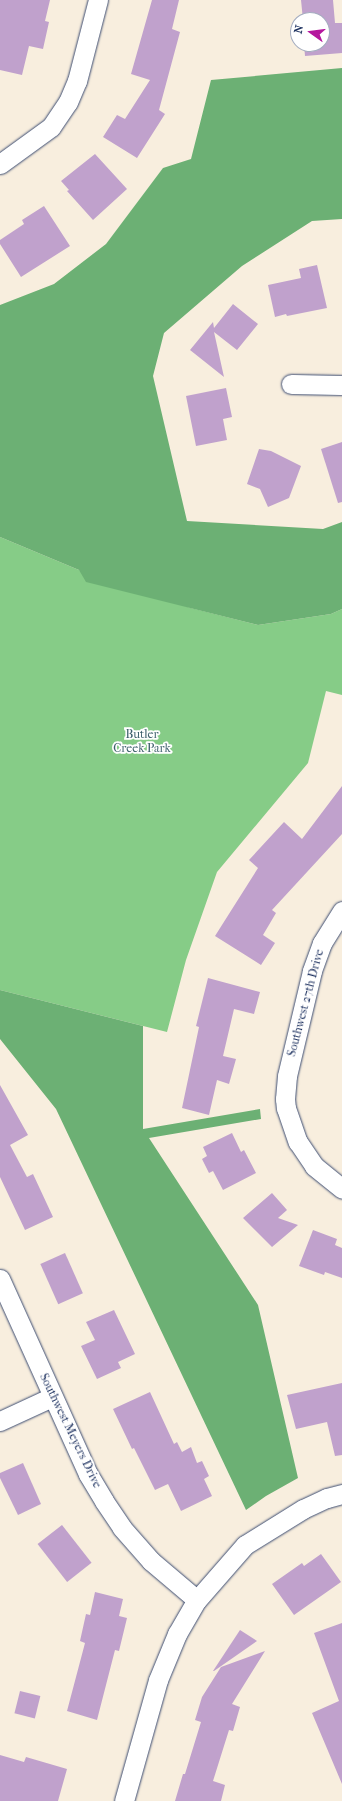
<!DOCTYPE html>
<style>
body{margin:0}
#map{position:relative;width:342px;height:1801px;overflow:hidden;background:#f8eede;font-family:"IM FELL French Canon",serif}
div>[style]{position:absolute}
.green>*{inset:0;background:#86cc87}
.forest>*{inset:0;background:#6cb074}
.building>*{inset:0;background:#c0a1cc;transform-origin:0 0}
.roads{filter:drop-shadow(0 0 1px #3c4c71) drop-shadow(0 0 1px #3c4c71)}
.minor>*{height:19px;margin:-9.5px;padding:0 9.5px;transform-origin:9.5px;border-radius:9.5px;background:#fff}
span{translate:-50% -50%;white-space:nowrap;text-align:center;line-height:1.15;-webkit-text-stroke:3.5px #fff;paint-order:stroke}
.park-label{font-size:12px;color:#3b5e6a}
.street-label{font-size:12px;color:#1b2f5e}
.north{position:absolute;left:290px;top:12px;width:40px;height:40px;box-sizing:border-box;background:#fff;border:1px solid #a4acbf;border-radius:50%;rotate:284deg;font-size:11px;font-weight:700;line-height:16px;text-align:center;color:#1b2f5e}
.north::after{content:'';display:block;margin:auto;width:14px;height:18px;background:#b5179e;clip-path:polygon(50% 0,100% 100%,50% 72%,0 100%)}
</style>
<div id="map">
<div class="green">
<div style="clip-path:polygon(0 537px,79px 570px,191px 608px,258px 625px,331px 614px,342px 609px,342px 695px,326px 691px,308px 763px,217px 872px,186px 960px,167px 1032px,0 990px)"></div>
</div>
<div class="forest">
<div style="clip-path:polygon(342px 68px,342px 219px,312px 221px,242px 266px,164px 333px,153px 376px,187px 521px,323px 529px,342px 522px,342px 609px,331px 614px,258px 625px,86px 582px,79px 570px,0 537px,0 305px,54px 284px,106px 244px,163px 168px,191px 159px,211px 80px)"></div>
<div style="clip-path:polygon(0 990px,143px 1026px,143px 1129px,260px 1109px,261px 1119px,149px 1138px,258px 1305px,298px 1478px,266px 1496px,246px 1510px,56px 1109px,0 1039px)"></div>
</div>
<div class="building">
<div style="clip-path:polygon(0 0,50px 0,45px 21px,49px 22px,43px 49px,29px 46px,22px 75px,0 70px)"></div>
<div style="clip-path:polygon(152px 0,179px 0,172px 29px,180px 32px,159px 110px,165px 114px,137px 158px,103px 137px,117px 115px,125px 119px,150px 80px,131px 74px)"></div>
<div style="clip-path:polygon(301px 0,333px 0,335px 23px,342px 23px,342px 53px,305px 56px,304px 44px,322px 44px,322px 20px,303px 20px)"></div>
<div style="clip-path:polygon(95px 154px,127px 189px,93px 220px,67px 191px,69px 190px,61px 181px)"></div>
<div style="clip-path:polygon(44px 206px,70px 246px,21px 277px,0 244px,0 240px,24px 224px,22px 220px)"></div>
<div style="clip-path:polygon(317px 265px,327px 308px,287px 316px,286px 314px,275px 317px,268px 285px,301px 278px,299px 269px)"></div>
<div style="clip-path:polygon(233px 304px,258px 324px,237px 350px,214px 332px,224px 377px,190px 350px,213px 322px,214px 328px)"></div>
<div style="clip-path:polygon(226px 388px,232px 417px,223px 419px,227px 440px,196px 446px,186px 396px)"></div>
<div style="clip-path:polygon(342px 442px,342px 502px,338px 503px,321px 449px)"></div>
<div style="clip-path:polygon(259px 449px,271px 451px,301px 466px,289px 498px,268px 507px,260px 489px,247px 484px)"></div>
<div style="clip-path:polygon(342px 786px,342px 834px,272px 910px,276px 913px,263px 935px,275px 943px,261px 965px,215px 936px,258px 868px,249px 860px,284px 822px,302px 839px)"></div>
<div style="clip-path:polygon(208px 978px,260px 992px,254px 1014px,234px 1009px,223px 1056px,236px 1059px,229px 1084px,217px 1080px,209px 1115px,182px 1108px,199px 1027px,196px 1026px)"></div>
<div style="clip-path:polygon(0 1085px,28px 1135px,10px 1145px,27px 1177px,33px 1174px,53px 1217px,25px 1230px,0 1177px)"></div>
<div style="clip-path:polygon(232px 1133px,241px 1152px,244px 1150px,256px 1173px,223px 1190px,213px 1171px,209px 1173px,202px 1159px,207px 1156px,203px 1147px)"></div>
<div style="clip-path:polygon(272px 1193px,287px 1210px,278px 1218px,298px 1225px,272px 1247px,243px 1218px)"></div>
<div style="clip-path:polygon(313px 1230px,337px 1239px,335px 1245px,342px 1248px,342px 1278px,325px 1272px,324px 1275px,299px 1266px)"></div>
<div style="left:65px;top:1253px;width:44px;height:27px;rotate:66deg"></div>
<div style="clip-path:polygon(114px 1310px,135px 1354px,118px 1362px,121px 1368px,97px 1379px,81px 1346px,95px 1340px,86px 1322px)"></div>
<div style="clip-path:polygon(342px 1383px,342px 1455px,335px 1456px,327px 1422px,296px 1429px,287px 1395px)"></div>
<div style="clip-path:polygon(150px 1392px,174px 1444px,177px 1442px,182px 1452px,191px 1447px,197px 1463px,202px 1461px,209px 1476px,204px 1479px,212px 1496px,181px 1511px,168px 1484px,155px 1490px,134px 1448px,132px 1449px,113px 1409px)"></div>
<div style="clip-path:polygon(23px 1463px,41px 1504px,18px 1515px,0 1478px,0 1473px)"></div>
<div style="left:62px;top:1525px;width:48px;height:31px;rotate:52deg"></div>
<div style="clip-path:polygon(321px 1554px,341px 1582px,294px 1615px,272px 1584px,302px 1563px,304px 1566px)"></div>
<div style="clip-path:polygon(95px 1592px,123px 1599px,119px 1616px,127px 1618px,119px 1651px,115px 1650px,97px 1720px,67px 1711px,85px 1643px,80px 1641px,86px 1614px,90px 1615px)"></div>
<div style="clip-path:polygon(342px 1623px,342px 1784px,312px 1713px,339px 1701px,314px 1633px)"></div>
<div style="clip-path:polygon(240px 1630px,257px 1641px,214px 1671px,213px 1671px)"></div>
<div style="clip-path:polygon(265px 1651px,232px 1704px,240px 1707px,233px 1731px,229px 1730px,213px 1781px,225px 1785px,221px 1801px,175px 1801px,183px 1774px,185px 1774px,201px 1722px,195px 1720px,202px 1697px,221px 1667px)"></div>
<div style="left:20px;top:1691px;width:21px;height:23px;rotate:14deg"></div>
<div style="clip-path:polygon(0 1755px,24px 1762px,26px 1757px,67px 1769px,58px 1801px,0 1801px)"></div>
</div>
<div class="roads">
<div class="minor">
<div style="left:0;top:164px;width:63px;rotate:-36deg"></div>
<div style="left:51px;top:127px;width:30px;rotate:-56deg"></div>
<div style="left:68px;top:102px;width:23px;rotate:-67deg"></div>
<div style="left:77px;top:81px;width:84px;rotate:-75.5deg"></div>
<div style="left:291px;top:384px;width:51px;rotate:1.1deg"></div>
<div style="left:342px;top:911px;width:38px;rotate:122deg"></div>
<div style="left:322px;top:943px;width:30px;rotate:110deg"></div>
<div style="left:312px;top:971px;width:108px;rotate:103.4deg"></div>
<div style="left:287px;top:1076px;width:23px;rotate:95deg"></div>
<div style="left:285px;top:1099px;width:9px;rotate:84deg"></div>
<div style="left:286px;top:1108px;width:36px;rotate:71deg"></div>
<div style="left:298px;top:1142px;width:29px;rotate:56deg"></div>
<div style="left:314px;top:1166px;width:36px;rotate:39deg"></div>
<div style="left:0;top:1279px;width:214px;rotate:65.7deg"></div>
<div style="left:88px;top:1474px;width:31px;rotate:59deg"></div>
<div style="left:104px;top:1501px;width:32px;rotate:56deg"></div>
<div style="left:122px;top:1528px;width:44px;rotate:48.7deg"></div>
<div style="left:151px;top:1561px;width:60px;rotate:40.3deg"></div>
<div style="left:0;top:1421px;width:57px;rotate:-24.8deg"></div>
<div style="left:124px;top:1801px;width:126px;rotate:-74.3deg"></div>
<div style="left:158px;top:1680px;width:50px;rotate:-67.6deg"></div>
<div style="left:177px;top:1634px;width:39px;rotate:-60deg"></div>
<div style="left:197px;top:1600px;width:73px;rotate:-48.9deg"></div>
<div style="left:245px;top:1545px;width:68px;rotate:-31.8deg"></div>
<div style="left:303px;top:1509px;width:26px;rotate:-25deg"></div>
<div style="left:327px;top:1498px;width:16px;rotate:-15deg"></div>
</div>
</div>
<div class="park-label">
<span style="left:142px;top:742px">Butler<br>Creek Park</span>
</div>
<div class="street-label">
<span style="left:306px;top:1003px;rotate:-75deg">Southwest 27th Drive</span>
<span style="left:70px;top:1431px;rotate:64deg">Southwest Meyers Drive</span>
</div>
<div class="north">N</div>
</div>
